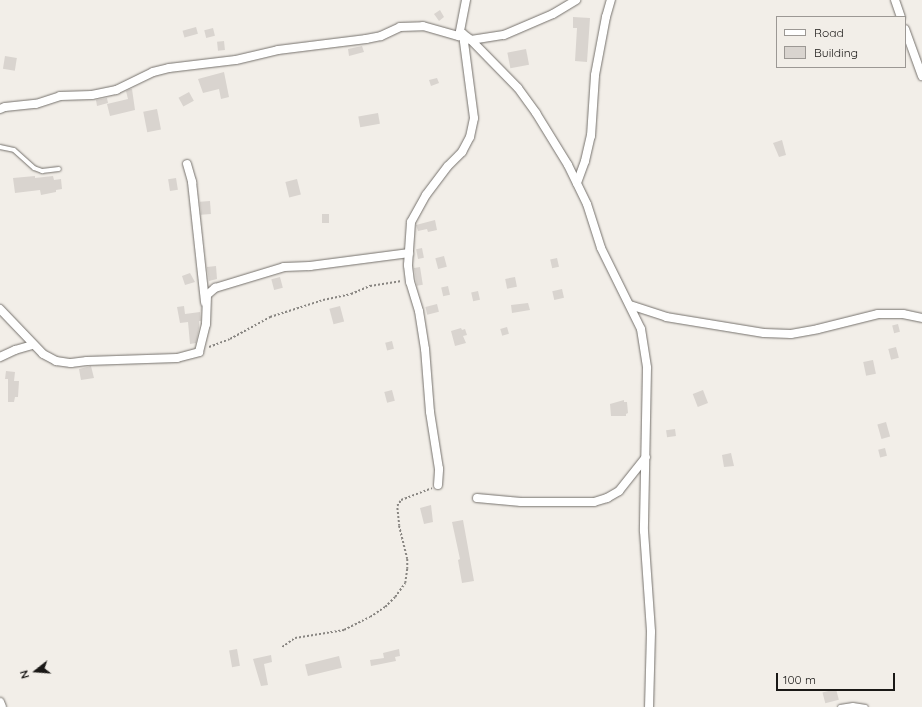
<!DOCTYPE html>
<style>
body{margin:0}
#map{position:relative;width:922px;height:707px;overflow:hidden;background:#f2eee8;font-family:Quicksand,sans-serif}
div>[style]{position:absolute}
.building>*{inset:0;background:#d9d4cf;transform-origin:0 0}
.path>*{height:1.5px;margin-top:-0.75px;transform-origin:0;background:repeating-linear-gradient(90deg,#898682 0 2px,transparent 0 4px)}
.roads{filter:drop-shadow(0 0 1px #75716c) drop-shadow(0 0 1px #75716c)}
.service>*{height:4px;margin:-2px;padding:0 2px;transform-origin:2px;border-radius:2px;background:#fff}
.minor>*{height:8px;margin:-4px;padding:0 4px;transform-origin:4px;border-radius:4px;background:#fff}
span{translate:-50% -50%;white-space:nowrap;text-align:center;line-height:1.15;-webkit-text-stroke:4px #f2eee8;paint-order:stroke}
.legend{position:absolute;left:776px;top:16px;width:130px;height:52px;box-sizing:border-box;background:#f2eee8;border:1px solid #9c9894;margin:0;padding:5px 7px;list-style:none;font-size:12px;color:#1a1816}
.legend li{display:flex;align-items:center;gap:8px;height:20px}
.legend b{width:20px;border:1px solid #9c9894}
.north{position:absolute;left:16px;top:651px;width:40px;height:40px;-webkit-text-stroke:3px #f2eee8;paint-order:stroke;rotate:253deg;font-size:11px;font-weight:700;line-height:16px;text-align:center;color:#1a1816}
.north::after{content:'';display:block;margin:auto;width:14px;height:18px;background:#1a1816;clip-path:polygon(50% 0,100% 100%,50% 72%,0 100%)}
.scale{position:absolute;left:776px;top:673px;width:119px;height:18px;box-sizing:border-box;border:2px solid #1a1816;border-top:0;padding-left:5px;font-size:12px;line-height:14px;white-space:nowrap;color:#1a1816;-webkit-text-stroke:3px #f2eee8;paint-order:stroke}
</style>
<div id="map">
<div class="building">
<div style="clip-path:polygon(440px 10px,444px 17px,439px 21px,434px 14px)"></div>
<div style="clip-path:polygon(573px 17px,590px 18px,587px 62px,575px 61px,577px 28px,573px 28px)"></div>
<div style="left:196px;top:27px;width:7px;height:14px;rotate:74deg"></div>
<div style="left:213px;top:28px;width:8px;height:9px;rotate:76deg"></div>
<div style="left:224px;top:41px;width:9px;height:7px;rotate:84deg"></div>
<div style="clip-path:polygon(362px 46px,364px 52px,349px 56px,348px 49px)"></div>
<div style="left:526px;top:49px;width:16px;height:19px;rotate:79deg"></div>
<div style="left:5px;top:56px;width:12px;height:13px;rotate:9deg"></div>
<div style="clip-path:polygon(224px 72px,229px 97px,221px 99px,219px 89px,203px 93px,198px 79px)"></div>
<div style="clip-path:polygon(437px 78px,439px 83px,431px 86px,429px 80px)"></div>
<div style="clip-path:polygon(130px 89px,132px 89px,135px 110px,110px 116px,107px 104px,128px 99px,126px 91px)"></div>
<div style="left:189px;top:92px;width:10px;height:12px;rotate:61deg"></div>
<div style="clip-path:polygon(107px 98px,108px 103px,97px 106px,96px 100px)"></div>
<div style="left:157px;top:109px;width:21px;height:14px;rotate:79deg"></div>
<div style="left:378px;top:113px;width:11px;height:20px;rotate:80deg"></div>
<div style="clip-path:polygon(782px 140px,786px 155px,779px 157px,773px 143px)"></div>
<div style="clip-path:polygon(35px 176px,35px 178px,53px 176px,54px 180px,61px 179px,62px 189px,56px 190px,56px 192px,41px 195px,40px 190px,15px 193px,13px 178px)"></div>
<div style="left:176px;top:178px;width:12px;height:8px;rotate:81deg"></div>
<div style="left:297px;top:179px;width:16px;height:12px;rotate:76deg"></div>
<div style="left:210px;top:201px;width:13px;height:10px;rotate:86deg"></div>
<div style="left:322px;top:214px;width:7px;height:9px"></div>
<div style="clip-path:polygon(435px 220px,437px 230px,428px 232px,427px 229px,418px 231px,416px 225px)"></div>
<div style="left:422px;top:248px;width:10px;height:6px;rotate:79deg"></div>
<div style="left:444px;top:256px;width:11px;height:9px;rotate:75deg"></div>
<div style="left:557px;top:258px;width:9px;height:7px;rotate:77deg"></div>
<div style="clip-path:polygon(216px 266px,217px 279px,209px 281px,207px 267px)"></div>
<div style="left:420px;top:267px;width:18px;height:6px;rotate:81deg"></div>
<div style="clip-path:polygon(190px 273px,195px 282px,185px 285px,182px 276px)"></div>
<div style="left:280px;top:277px;width:11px;height:9px;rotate:75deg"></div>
<div style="left:515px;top:277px;width:10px;height:10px;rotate:79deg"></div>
<div style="left:448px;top:286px;width:9px;height:7px;rotate:77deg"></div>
<div style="left:562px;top:289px;width:9px;height:10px;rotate:77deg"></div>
<div style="left:478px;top:291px;width:9px;height:7px;rotate:77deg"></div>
<div style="clip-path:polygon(528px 303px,530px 310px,512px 313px,511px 305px)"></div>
<div style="left:437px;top:304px;width:8px;height:12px;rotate:76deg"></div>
<div style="clip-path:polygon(184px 306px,185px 314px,200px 312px,201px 321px,199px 321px,199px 328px,196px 343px,190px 344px,188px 322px,180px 323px,177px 307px)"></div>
<div style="left:340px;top:306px;width:16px;height:11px;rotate:75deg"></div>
<div style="left:898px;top:324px;width:8px;height:6px;rotate:76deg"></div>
<div style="left:507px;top:327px;width:7px;height:7px;rotate:74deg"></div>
<div style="clip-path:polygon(461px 328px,462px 330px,465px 329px,467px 335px,463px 336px,466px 343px,455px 346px,451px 331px)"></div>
<div style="left:392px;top:341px;width:8px;height:7px;rotate:76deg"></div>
<div style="left:896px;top:347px;width:11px;height:8px;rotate:75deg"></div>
<div style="left:873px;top:360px;width:14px;height:10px;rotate:78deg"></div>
<div style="clip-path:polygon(91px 366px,94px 378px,81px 380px,79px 369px)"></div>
<div style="clip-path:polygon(6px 371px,15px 372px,14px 381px,19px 381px,18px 397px,15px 397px,14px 402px,8px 402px,8px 379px,5px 379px)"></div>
<div style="left:392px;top:390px;width:11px;height:8px;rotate:75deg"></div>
<div style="left:703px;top:390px;width:14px;height:11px;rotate:69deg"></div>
<div style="clip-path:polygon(624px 400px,624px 402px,627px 402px,628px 413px,626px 414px,626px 416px,611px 416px,610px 404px)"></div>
<div style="left:886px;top:422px;width:15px;height:9px;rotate:74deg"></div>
<div style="left:675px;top:429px;width:7px;height:9px;rotate:82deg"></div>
<div style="left:885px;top:448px;width:8px;height:7px;rotate:76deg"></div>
<div style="clip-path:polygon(731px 453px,734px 466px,724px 467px,722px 455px)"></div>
<div style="clip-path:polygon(431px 505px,433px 522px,424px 524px,420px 508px)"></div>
<div style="clip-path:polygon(463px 520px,474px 581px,462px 583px,458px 560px,460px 559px,452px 522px)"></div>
<div style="left:237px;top:649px;width:17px;height:8px;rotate:80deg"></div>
<div style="clip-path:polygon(399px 649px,400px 656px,395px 657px,396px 661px,371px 666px,370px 660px,384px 658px,383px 653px)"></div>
<div style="clip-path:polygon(271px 655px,272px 662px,264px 664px,268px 685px,261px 686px,253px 659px)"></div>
<div style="left:339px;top:656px;width:12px;height:35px;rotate:76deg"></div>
<div style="left:836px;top:689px;width:11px;height:14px;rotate:75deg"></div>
</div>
<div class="path">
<div style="left:209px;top:347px;width:22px;rotate:-21deg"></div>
<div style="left:230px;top:339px;width:46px;rotate:-28.8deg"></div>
<div style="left:270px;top:317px;width:56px;rotate:-17.8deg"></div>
<div style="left:323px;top:300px;width:29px;rotate:-12deg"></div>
<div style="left:351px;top:294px;width:21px;rotate:-23deg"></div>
<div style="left:370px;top:286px;width:32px;rotate:-9deg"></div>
<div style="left:282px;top:647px;width:16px;rotate:-35deg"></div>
<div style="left:295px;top:638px;width:50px;rotate:-9.3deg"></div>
<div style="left:344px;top:630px;width:29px;rotate:-27deg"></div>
<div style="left:370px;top:617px;width:18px;rotate:-34deg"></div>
<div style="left:385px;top:607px;width:14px;rotate:-45deg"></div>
<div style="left:395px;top:597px;width:17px;rotate:-54deg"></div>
<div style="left:405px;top:583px;width:14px;rotate:-82deg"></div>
<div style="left:407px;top:569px;width:10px;rotate:-90deg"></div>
<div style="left:407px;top:559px;width:34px;rotate:-104deg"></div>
<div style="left:399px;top:526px;width:20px;rotate:-96deg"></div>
<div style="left:397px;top:506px;width:7px;rotate:-56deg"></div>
<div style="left:401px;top:500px;width:33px;rotate:-21deg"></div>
</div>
<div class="roads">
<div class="service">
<div style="left:0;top:147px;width:14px;rotate:12deg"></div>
<div style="left:14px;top:150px;width:27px;rotate:42deg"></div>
<div style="left:34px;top:168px;width:9px;rotate:21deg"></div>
<div style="left:42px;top:171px;width:17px;rotate:-7deg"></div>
<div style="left:840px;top:707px;width:13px;rotate:-9deg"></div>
<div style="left:853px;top:705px;width:13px;rotate:9deg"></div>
</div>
<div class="minor">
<div style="left:895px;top:0;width:18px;rotate:71deg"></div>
<div style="left:905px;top:29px;width:50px;rotate:70.1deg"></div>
<div style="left:459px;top:36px;width:37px;rotate:-79deg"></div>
<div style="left:471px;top:40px;width:67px;rotate:45.6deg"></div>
<div style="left:518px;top:88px;width:31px;rotate:54deg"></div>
<div style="left:536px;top:113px;width:61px;rotate:58.4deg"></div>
<div style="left:568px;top:165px;width:43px;rotate:64deg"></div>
<div style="left:587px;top:204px;width:46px;rotate:72.3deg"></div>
<div style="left:601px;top:248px;width:90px;rotate:63.7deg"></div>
<div style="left:641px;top:329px;width:39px;rotate:81deg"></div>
<div style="left:647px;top:368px;width:163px;rotate:91.1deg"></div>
<div style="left:644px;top:531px;width:101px;rotate:86deg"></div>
<div style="left:651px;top:632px;width:75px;rotate:91.5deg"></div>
<div style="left:0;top:109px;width:5px;rotate:-22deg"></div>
<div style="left:5px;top:107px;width:31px;rotate:-6deg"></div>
<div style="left:36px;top:104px;width:25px;rotate:-18deg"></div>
<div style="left:60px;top:96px;width:32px;rotate:-2deg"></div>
<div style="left:92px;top:95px;width:25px;rotate:-12deg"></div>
<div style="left:116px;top:90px;width:41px;rotate:-25.9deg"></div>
<div style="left:153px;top:72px;width:16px;rotate:-14deg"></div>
<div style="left:169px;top:68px;width:67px;rotate:-6.8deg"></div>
<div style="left:236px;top:60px;width:43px;rotate:-13.4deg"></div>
<div style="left:278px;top:50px;width:89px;rotate:-7.1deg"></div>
<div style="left:366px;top:39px;width:15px;rotate:-11deg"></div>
<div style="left:381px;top:36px;width:21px;rotate:-25deg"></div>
<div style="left:400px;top:27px;width:23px;rotate:-2deg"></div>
<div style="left:423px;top:26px;width:37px;rotate:16deg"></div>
<div style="left:459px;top:36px;width:4px;rotate:-27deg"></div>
<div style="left:463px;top:34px;width:10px;rotate:37deg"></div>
<div style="left:471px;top:40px;width:33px;rotate:-9deg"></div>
<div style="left:504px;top:35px;width:53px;rotate:-23.2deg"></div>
<div style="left:553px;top:14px;width:27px;rotate:-31deg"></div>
<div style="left:187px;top:164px;width:19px;rotate:74deg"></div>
<div style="left:192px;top:182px;width:121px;rotate:83.8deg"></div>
<div style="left:577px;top:183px;width:23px;rotate:-70deg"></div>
<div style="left:585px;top:161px;width:26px;rotate:-77deg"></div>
<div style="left:591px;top:136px;width:61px;rotate:-86.2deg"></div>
<div style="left:595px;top:75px;width:59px;rotate:-79.3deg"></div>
<div style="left:606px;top:17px;width:18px;rotate:-74deg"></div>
<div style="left:630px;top:305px;width:38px;rotate:18deg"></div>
<div style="left:666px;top:317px;width:99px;rotate:9.3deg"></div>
<div style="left:764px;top:333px;width:27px;rotate:2deg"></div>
<div style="left:791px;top:334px;width:27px;rotate:-10deg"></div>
<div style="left:818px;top:329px;width:62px;rotate:-14deg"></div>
<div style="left:878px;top:314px;width:25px"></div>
<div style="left:903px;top:314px;width:19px;rotate:12deg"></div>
<div style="left:0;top:309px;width:62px;rotate:46.3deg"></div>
<div style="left:43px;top:354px;width:15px;rotate:28deg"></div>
<div style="left:56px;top:361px;width:15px;rotate:8deg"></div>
<div style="left:71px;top:363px;width:16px;rotate:-7deg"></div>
<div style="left:87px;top:361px;width:90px;rotate:-1.9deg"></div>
<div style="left:177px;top:358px;width:23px;rotate:-15deg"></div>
<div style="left:199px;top:352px;width:29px;rotate:-76deg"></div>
<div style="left:206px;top:324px;width:29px;rotate:-88deg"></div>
<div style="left:207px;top:295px;width:11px;rotate:-41deg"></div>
<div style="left:215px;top:288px;width:72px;rotate:-16.9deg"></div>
<div style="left:284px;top:267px;width:26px;rotate:-2deg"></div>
<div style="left:310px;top:266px;width:100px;rotate:-7.5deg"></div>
<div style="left:0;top:357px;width:17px;rotate:-25deg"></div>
<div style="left:15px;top:350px;width:19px;rotate:-16deg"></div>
<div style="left:438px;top:485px;width:16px;rotate:-86deg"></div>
<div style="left:439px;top:469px;width:58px;rotate:-99deg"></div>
<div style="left:430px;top:412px;width:63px;rotate:-94.5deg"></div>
<div style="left:425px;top:349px;width:38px;rotate:-99deg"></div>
<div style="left:419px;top:311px;width:30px;rotate:-107deg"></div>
<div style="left:410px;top:282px;width:17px;rotate:-97deg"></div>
<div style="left:408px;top:265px;width:43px;rotate:-86deg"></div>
<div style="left:411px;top:222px;width:31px;rotate:-61deg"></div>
<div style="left:426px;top:195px;width:36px;rotate:-53deg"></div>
<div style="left:448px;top:166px;width:20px;rotate:-45deg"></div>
<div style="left:462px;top:152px;width:17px;rotate:-62deg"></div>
<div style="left:470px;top:137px;width:19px;rotate:-78deg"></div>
<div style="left:474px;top:118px;width:85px;rotate:-97.5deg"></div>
<div style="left:477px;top:498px;width:44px;rotate:5.2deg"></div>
<div style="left:521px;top:502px;width:73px"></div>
<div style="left:594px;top:502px;width:14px;rotate:-17deg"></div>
<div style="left:607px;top:498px;width:14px;rotate:-30deg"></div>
<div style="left:619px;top:491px;width:43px;rotate:-51.5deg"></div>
<div style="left:0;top:702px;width:5px;rotate:68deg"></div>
</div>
</div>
<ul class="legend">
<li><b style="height:5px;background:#fff"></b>Road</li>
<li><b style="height:11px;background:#d9d4cf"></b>Building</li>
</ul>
<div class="north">N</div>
<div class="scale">100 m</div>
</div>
